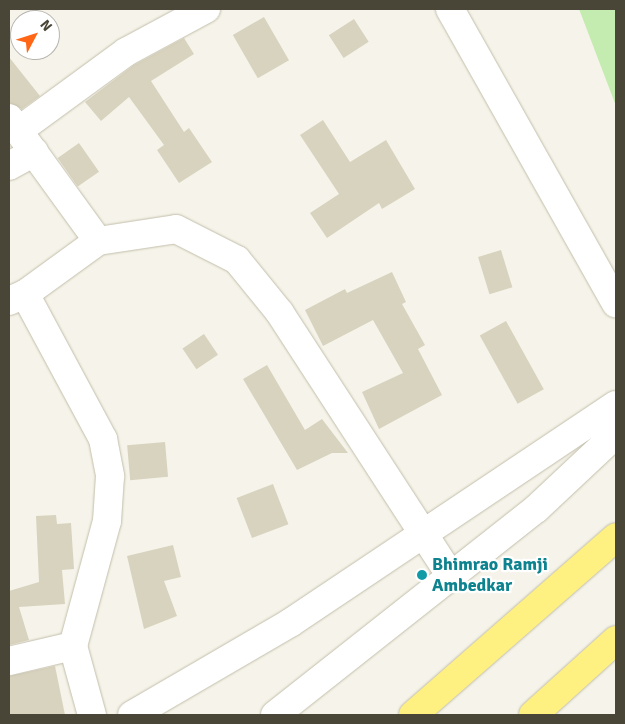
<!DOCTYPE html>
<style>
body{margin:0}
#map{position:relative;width:625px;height:724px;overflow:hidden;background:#f6f4ea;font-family:Signika,sans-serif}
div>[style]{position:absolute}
.green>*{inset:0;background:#c5ecb0}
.building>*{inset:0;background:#d8d3be;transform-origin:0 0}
.roads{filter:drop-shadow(0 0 1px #c2beab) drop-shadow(0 0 1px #c2beab)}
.minor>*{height:28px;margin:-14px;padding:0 14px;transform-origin:14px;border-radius:14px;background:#fff}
.tertiary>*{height:28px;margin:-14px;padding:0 14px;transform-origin:14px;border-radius:14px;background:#fff}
.trunk>*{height:28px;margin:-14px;padding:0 14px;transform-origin:14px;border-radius:14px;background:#fff082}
.dots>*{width:14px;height:14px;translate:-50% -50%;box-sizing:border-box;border:2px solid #fff;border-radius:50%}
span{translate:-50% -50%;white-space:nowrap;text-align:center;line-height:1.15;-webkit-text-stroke:4.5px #fff;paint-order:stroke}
.culture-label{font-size:18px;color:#0d838f;font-weight:700}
.left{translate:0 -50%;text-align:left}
.frame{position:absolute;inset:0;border:10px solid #4a4637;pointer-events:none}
.north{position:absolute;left:10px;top:10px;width:50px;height:50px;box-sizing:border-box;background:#fff;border:1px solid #b7b5af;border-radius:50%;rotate:50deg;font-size:14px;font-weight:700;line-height:20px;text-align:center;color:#4a4637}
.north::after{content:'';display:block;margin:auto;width:18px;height:22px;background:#ff6717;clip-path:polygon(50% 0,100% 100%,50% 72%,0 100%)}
</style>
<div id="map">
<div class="green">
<div style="clip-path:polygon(579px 9px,616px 9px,616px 106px)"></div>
</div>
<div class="building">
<div style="left:264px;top:17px;width:50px;height:36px;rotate:60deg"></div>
<div style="left:354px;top:19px;width:27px;height:30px;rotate:57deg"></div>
<div style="clip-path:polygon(184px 38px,194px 54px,151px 81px,184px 132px,189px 128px,212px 162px,179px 183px,157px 150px,164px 145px,129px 97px,101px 121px,85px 102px,134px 65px)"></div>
<div style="clip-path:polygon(9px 57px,40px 96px,22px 109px,9px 103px)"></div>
<div style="clip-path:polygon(323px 120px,350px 162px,386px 140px,415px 189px,382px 209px,379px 203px,327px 238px,310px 213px,339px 194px,300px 135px)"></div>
<div style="left:79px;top:143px;width:35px;height:26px;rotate:55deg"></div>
<div style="left:501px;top:250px;width:39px;height:24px;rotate:73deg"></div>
<div style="clip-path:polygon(392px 272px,406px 302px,402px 304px,425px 345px,418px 349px,442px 395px,379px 429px,362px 392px,403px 373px,373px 320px,323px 346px,305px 310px,345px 289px,347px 293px)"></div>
<div style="left:506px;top:321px;width:78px;height:30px;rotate:61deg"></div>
<div style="left:204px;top:334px;width:25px;height:26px;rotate:56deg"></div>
<div style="clip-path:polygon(267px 365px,305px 430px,322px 419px,348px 453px,332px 453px,297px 470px,243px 379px)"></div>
<div style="left:165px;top:442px;width:35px;height:38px;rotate:85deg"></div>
<div style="left:273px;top:484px;width:43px;height:39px;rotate:69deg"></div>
<div style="clip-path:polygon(56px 515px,57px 524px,71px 523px,74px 569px,62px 570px,65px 604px,19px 607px,29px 640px,9px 645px,9px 591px,39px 582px,36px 516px)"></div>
<div style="clip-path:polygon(173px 545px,181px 577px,164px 581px,177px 616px,144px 629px,127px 556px)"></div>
<div style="clip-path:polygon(55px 666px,65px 715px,9px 715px,9px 676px)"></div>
</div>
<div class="roads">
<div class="minor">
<div style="left:450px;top:9px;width:338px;rotate:60.6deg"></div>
<div style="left:9px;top:118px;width:152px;rotate:54.1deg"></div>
<div style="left:18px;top:131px;width:134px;rotate:-36.2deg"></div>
<div style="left:126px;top:52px;width:91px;rotate:-28.3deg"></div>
<div style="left:9px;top:166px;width:29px;rotate:-29deg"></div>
<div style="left:25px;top:294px;width:165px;rotate:61.7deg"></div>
<div style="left:103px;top:439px;width:38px;rotate:79deg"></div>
<div style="left:110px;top:476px;width:45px;rotate:93.8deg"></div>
<div style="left:107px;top:521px;width:130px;rotate:105.2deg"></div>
<div style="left:73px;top:646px;width:72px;rotate:74.6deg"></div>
<div style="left:9px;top:301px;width:17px;rotate:-24deg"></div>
<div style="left:25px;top:294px;width:90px;rotate:-36deg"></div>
<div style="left:98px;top:241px;width:79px;rotate:-8.7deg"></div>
<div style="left:176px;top:229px;width:68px;rotate:26.9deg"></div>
<div style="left:237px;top:260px;width:68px;rotate:50.9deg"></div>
<div style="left:280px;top:313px;width:314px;rotate:57deg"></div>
<div style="left:9px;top:661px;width:66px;rotate:-13.2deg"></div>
<div style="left:132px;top:715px;width:183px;rotate:-30.2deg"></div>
<div style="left:290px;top:623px;width:392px;rotate:-33.8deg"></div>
</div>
<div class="tertiary">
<div style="left:275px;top:715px;width:333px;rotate:-38.3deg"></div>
<div style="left:536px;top:509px;width:110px;rotate:-43.2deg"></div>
</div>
<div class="trunk">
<div style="left:413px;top:715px;width:270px;rotate:-41.2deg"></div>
<div style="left:533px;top:715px;width:112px;rotate:-42.1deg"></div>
</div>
</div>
<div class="dots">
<div style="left:422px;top:575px;background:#0f9aa8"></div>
</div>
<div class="culture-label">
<span class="left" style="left:432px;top:575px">Bhimrao Ramji<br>Ambedkar</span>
</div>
<div class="frame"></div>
<div class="north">N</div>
</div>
